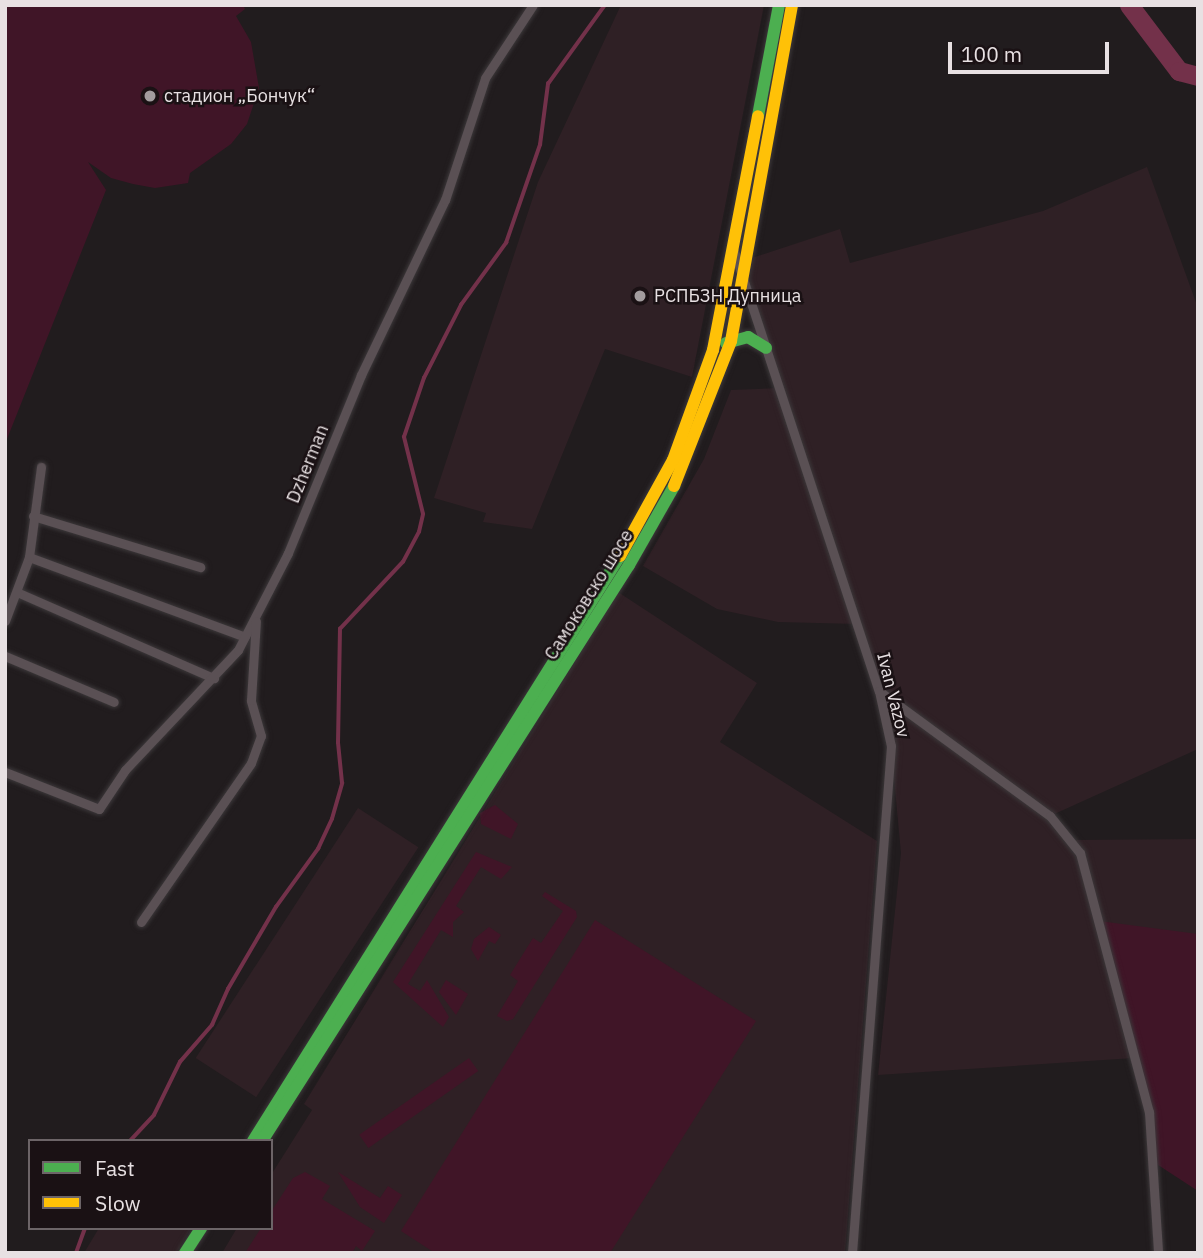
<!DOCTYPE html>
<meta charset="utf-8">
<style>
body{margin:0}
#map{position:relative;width:1203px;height:1258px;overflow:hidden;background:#211c1e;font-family:"IBM Plex Sans",sans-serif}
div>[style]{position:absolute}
.built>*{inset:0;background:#2f2025;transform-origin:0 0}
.green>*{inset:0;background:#401527;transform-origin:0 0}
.stream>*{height:3.5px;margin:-1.75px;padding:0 1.75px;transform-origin:1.75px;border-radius:1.75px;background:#73314a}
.river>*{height:19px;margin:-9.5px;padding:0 9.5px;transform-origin:9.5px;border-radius:9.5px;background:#73314a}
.roads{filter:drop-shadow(0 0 2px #3c383a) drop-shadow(0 0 2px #3c383a)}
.street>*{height:9px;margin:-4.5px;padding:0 4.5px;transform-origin:4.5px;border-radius:4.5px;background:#5a5054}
.fast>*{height:12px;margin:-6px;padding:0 6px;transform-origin:6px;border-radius:6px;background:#4caf50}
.slow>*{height:12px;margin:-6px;padding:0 6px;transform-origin:6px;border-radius:6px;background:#ffc107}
.dots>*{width:19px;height:19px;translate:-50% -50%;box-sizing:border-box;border:4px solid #1a1114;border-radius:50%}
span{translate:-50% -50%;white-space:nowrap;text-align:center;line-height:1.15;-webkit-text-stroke:5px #1a1114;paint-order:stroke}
.poi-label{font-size:18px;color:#e8e1e3}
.left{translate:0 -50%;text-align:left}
.street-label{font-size:18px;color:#e8e1e3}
.frame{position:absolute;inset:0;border:7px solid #e8e1e3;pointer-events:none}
.legend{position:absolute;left:28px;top:1139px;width:245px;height:91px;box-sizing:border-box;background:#1a1114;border:2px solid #6c6467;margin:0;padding:9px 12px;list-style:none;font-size:21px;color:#e8e1e3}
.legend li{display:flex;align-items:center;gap:14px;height:35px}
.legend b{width:35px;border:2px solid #6c6467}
.scale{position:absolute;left:948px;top:42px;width:161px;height:32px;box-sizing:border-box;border:4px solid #e8e1e3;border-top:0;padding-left:9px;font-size:21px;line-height:24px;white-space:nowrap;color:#e8e1e3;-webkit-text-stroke:5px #1a1114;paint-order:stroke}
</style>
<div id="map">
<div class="built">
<div style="clip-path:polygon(621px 5px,764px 5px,692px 377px,605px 349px,532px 529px,483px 522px,486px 513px,434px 498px,538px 182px)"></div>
<div style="clip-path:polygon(1147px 167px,1198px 308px,1198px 749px,1050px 816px,1073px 840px,1198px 839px,1198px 934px,1134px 1058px,878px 1075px,901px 853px,891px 746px,857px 624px,778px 622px,717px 609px,643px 566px,704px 459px,731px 390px,779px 388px,743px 276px,746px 260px,840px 229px,850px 263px,1043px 211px)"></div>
<div style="clip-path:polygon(618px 592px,757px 683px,720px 742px,877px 841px,845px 1253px,222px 1253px,237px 1228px,271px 1228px,271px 1175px,312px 1110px,304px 1104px)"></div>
<div style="left:358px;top:808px;width:72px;height:298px;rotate:33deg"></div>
<div style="clip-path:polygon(99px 1228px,191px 1228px,176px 1253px,84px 1253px)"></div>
</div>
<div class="green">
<div style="clip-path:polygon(5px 5px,243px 5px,245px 9px,236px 16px,251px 42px,259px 88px,247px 124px,231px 144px,190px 173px,188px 183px,155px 188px,133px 184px,111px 178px,88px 162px,106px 190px,5px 444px)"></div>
<div style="clip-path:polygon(495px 805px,518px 824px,511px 839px,481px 824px,480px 813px)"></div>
<div style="clip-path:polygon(476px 852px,512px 867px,501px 879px,481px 867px,456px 906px,464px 912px,453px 922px,453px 937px,441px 930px,408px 984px,420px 991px,427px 980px,449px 1017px,443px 1027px,393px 982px)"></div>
<div style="clip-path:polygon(545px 892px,576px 911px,577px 917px,513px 1019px,507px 1021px,497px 1016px,518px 981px,510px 975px,533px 938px,541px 943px,563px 911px,542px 896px)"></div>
<div style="clip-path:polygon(595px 920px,756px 1021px,610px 1253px,435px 1253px,401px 1231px)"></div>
<div style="clip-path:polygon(1099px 921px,1198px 934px,1198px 1191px,1155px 1163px,1149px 1112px)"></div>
<div style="clip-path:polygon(489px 927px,501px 935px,495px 944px,489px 941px,478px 961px,471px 949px,474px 939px)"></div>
<div style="clip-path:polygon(446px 980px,468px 994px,456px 1015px,439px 992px)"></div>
<div style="left:469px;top:1058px;width:16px;height:134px;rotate:55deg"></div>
<div style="clip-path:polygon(305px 1172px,330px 1186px,322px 1199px,375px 1231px,362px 1251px,356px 1246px,352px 1253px,245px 1253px,261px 1228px,271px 1228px,271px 1212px,293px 1178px)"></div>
<div style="clip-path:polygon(338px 1172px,380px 1198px,388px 1186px,402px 1195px,384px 1223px,360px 1207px)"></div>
</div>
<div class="stream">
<div style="left:130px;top:1141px;width:35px;rotate:-47deg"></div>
<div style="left:154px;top:1115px;width:59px;rotate:-63.9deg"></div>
<div style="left:180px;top:1062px;width:49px;rotate:-49.1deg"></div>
<div style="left:212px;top:1025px;width:39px;rotate:-66deg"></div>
<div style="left:228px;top:989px;width:95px;rotate:-59.7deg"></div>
<div style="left:276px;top:907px;width:72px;rotate:-54.1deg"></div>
<div style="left:318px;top:849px;width:33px;rotate:-65deg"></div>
<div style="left:332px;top:819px;width:37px;rotate:-74deg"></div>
<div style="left:342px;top:783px;width:40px;rotate:-95.7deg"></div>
<div style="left:338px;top:743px;width:114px;rotate:-89deg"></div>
<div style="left:340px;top:629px;width:92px;rotate:-46.8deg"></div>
<div style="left:403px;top:562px;width:34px;rotate:-62deg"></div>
<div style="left:419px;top:532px;width:18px;rotate:-77deg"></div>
<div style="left:423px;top:514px;width:79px;rotate:-103.9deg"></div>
<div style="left:404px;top:437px;width:62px;rotate:-71.3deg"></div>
<div style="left:424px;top:378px;width:82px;rotate:-63.1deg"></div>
<div style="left:461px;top:305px;width:77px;rotate:-54deg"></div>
<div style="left:506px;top:243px;width:104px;rotate:-70.9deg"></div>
<div style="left:540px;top:145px;width:62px;rotate:-82.5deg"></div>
<div style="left:548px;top:84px;width:97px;rotate:-54.2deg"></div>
<div style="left:76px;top:1253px;width:27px;rotate:-70deg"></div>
</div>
<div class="river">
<div style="left:1129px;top:5px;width:83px;rotate:52.9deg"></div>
<div style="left:1179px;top:71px;width:20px;rotate:15deg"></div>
</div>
<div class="roads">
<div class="street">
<div style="left:733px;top:248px;width:466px;rotate:71.8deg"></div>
<div style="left:879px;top:691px;width:56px;rotate:77.7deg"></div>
<div style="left:891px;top:746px;width:508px;rotate:94.4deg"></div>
<div style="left:33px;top:516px;width:175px;rotate:17deg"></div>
<div style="left:29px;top:557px;width:230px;rotate:20.3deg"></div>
<div style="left:19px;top:593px;width:213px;rotate:23.6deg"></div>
<div style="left:5px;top:621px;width:68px;rotate:-69.4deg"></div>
<div style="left:29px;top:557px;width:91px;rotate:-82.4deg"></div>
<div style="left:5px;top:656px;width:118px;rotate:22.9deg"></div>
<div style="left:879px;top:691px;width:212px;rotate:36.2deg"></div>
<div style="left:1050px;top:816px;width:48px;rotate:51deg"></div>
<div style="left:1080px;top:853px;width:268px;rotate:75.1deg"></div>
<div style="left:1149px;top:1112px;width:141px;rotate:86.3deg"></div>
<div style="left:5px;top:772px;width:101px;rotate:21.5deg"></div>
<div style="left:99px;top:809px;width:47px;rotate:-56.3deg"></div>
<div style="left:125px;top:770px;width:165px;rotate:-46.7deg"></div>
<div style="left:238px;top:650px;width:109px;rotate:-62.7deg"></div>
<div style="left:288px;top:553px;width:192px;rotate:-67.7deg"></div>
<div style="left:361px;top:375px;width:194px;rotate:-64.4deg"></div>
<div style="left:445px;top:200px;width:128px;rotate:-71.8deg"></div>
<div style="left:485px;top:78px;width:87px;rotate:-56.7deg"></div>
<div style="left:141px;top:922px;width:193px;rotate:-55.3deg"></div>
<div style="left:251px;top:763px;width:29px;rotate:-70deg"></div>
<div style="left:261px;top:736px;width:37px;rotate:-106deg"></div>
<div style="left:251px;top:700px;width:79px;rotate:-86.4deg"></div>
</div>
<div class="fast">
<div style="left:758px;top:116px;width:113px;rotate:-79.3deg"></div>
<div style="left:726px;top:343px;width:23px;rotate:-15deg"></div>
<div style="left:748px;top:337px;width:21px;rotate:31deg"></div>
<div style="left:253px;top:1141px;width:691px;rotate:-57.9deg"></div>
<div style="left:262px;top:1141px;width:683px;rotate:-57.5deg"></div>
<div style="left:629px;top:565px;width:91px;rotate:-60.3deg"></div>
<div style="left:185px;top:1253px;width:30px;rotate:-57deg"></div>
</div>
<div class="slow">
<div style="left:674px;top:486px;width:156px;rotate:-68.5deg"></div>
<div style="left:731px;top:341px;width:341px;rotate:-79.7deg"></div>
<div style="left:620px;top:556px;width:110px;rotate:-61.1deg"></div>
<div style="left:673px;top:460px;width:117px;rotate:-70deg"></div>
<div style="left:713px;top:350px;width:238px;rotate:-79.1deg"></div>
</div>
</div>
<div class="dots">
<div style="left:150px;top:96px;background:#a29c9e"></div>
<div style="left:640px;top:296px;background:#a29c9e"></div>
</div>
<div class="poi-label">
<span class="left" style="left:164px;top:96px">стадион „Бончук“</span>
<span class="left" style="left:654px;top:296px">РСПБЗН Дупница</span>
</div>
<div class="street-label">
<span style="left:308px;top:464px;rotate:-68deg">Dzherman</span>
<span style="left:589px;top:595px;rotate:-58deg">Самоковско шосе</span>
<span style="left:893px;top:695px;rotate:76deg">Ivan Vazov</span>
</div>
<div class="frame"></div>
<ul class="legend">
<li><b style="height:9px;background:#4caf50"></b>Fast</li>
<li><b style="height:9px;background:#ffc107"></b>Slow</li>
</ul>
<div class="scale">100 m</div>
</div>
